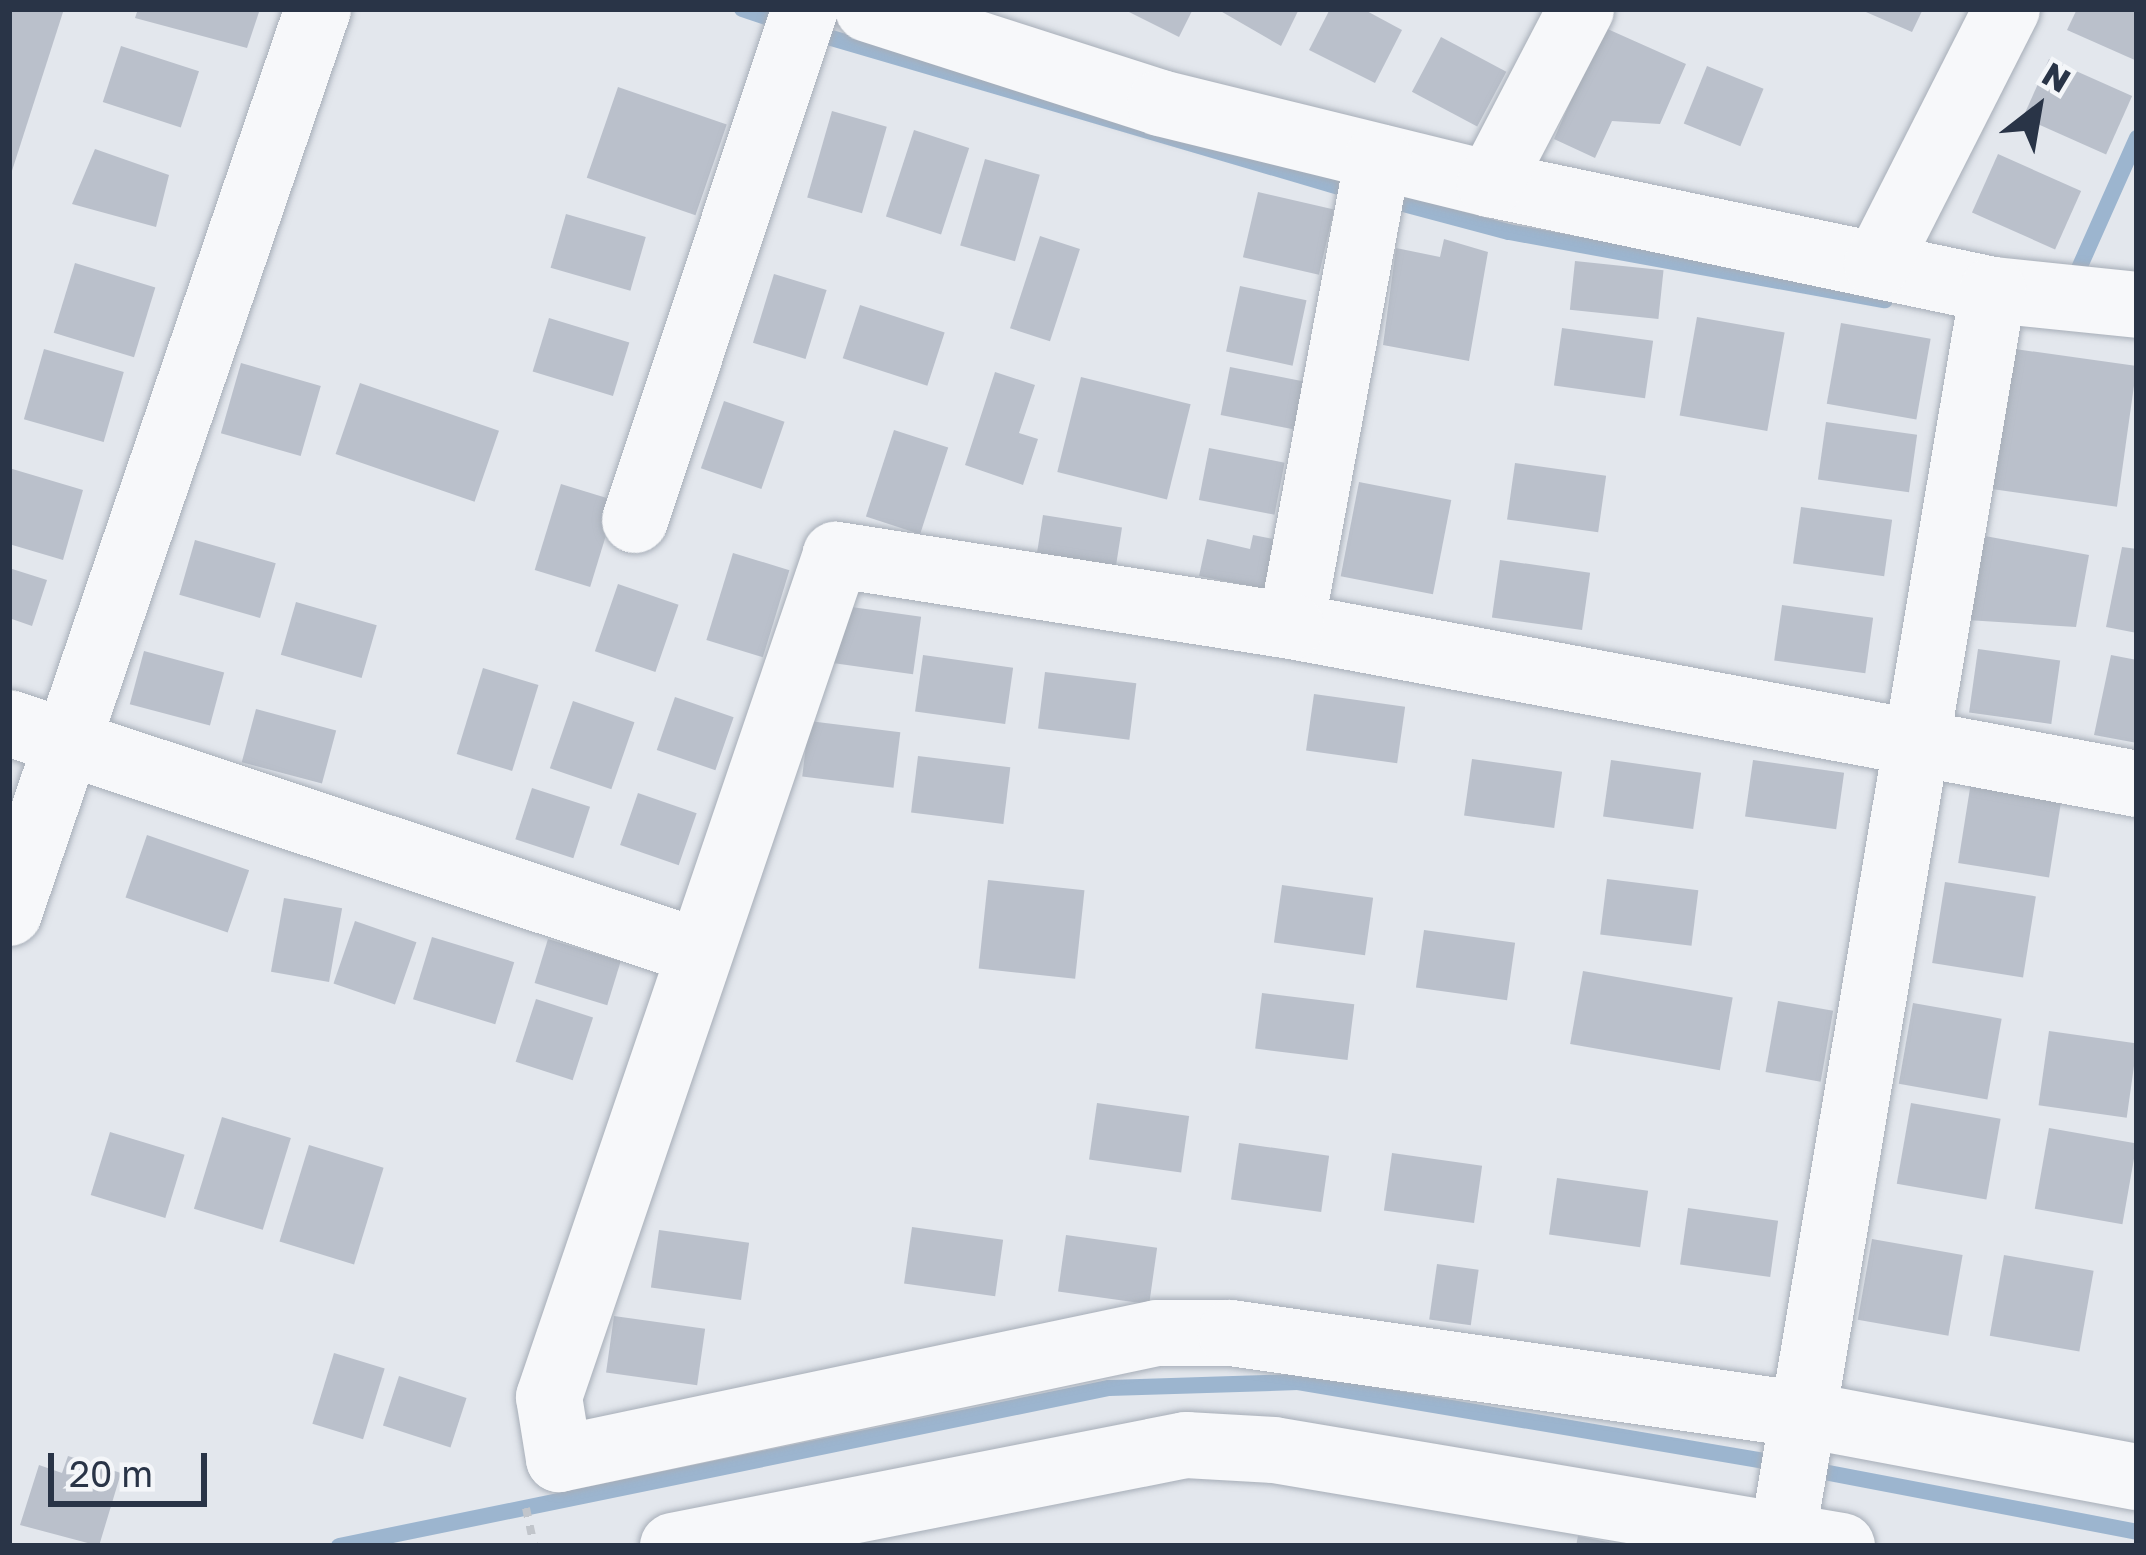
<!DOCTYPE html>
<style>
body{margin:0}
#map{position:relative;width:2146px;height:1555px;overflow:hidden;background:#e3e7ed;font-family:"Golos Text",sans-serif}
div>[style]{position:absolute}
.stream>*{height:16px;margin:-8px;padding:0 8px;transform-origin:8px;border-radius:8px;background:#9cb5cf}
.building>*{inset:0;background:#bac0cb;transform-origin:0 0}
.path>*{height:8px;margin-top:-4px;transform-origin:0;background:repeating-linear-gradient(90deg,#c1c5cb 0 9px,transparent 0 18px)}
.roads{filter:drop-shadow(0 0 3px #a7aeb8) drop-shadow(0 0 3px #a7aeb8)}
.minor>*{height:66px;margin:-33px;padding:0 33px;transform-origin:33px;border-radius:33px;background:#f7f8fa}
span{translate:-50% -50%;white-space:nowrap;text-align:center;line-height:1.15;-webkit-text-stroke:10px #f4f6f9;paint-order:stroke}
.frame{position:absolute;inset:0;border:12px solid #293447;pointer-events:none}
.north{position:absolute;left:1978px;top:48px;width:120px;height:120px;-webkit-text-stroke:9px #f4f6f9;paint-order:stroke;rotate:31deg;font-size:33px;font-weight:700;line-height:48px;text-align:center;color:#293447}
.north::after{content:'';display:block;margin:auto;width:42px;height:54px;background:#293447;clip-path:polygon(50% 0,100% 100%,50% 72%,0 100%)}
.scale{position:absolute;left:48px;top:1453px;width:159px;height:54px;box-sizing:border-box;border:6px solid #293447;border-top:0;padding-left:15px;font-size:36px;line-height:42px;white-space:nowrap;color:#293447;-webkit-text-stroke:9px #f4f6f9;paint-order:stroke}
</style>
<div id="map">
<div class="stream">
<div style="left:742px;top:9px;width:47px;rotate:18.4deg"></div>
<div style="left:811px;top:32px;width:568px;rotate:16.36deg"></div>
<div style="left:1381px;top:198px;width:132px;rotate:14.9deg"></div>
<div style="left:1509px;top:232px;width:382px;rotate:10.3deg"></div>
<div style="left:2072px;top:284px;width:160px;rotate:-66deg"></div>
<div style="left:1808px;top:1469px;width:335px;rotate:10.8deg"></div>
<div style="left:339px;top:1546px;width:786px;rotate:-11.6deg"></div>
<div style="left:1109px;top:1388px;width:189px;rotate:-1.8deg"></div>
<div style="left:1298px;top:1382px;width:491px;rotate:9.6deg"></div>
</div>
<div class="building">
<div style="clip-path:polygon(9px 9px,64px 9px,10px 177px,9px 177px)"></div>
<div style="clip-path:polygon(138px 9px,260px 9px,247px 48px,135px 18px)"></div>
<div style="clip-path:polygon(1123px 9px,1193px 9px,1179px 37px)"></div>
<div style="clip-path:polygon(1217px 9px,1299px 9px,1281px 46px)"></div>
<div style="clip-path:polygon(1330px 9px,1363px 9px,1402px 30px,1375px 83px,1309px 50px)"></div>
<div style="clip-path:polygon(1859px 9px,1923px 9px,1912px 32px)"></div>
<div style="clip-path:polygon(2077px 9px,2137px 9px,2137px 61px,2067px 30px)"></div>
<div style="clip-path:polygon(1603px 27px,1686px 64px,1660px 124px,1612px 121px,1595px 158px,1554px 139px)"></div>
<div style="left:1441px;top:37px;width:74px;height:62px;rotate:28deg"></div>
<div style="left:121px;top:46px;width:82px;height:59px;rotate:18deg"></div>
<div style="left:2049px;top:59px;width:91px;height:64px;rotate:24deg"></div>
<div style="left:1707px;top:66px;width:61px;height:62px;rotate:22deg"></div>
<div style="left:618px;top:87px;width:115px;height:96px;rotate:19deg"></div>
<div style="left:832px;top:111px;width:57px;height:90px;rotate:16deg"></div>
<div style="left:914px;top:130px;width:58px;height:91px;rotate:18deg"></div>
<div style="clip-path:polygon(95px 149px,169px 175px,156px 227px,72px 204px)"></div>
<div style="left:1998px;top:154px;width:91px;height:64px;rotate:24deg"></div>
<div style="left:985px;top:159px;width:57px;height:90px;rotate:16deg"></div>
<div style="left:1258px;top:192px;width:78px;height:67px;rotate:13deg"></div>
<div style="left:566px;top:214px;width:83px;height:56px;rotate:16deg"></div>
<div style="left:1040px;top:236px;width:42px;height:97px;rotate:18deg"></div>
<div style="clip-path:polygon(1444px 239px,1488px 252px,1469px 361px,1383px 345px,1396px 248px,1440px 257px)"></div>
<div style="left:1575px;top:261px;width:89px;height:49px;rotate:6deg"></div>
<div style="left:75px;top:263px;width:84px;height:73px;rotate:17deg"></div>
<div style="left:774px;top:274px;width:55px;height:72px;rotate:17deg"></div>
<div style="left:1240px;top:286px;width:68px;height:67px;rotate:12deg"></div>
<div style="left:860px;top:305px;width:89px;height:56px;rotate:18deg"></div>
<div style="left:1697px;top:317px;width:89px;height:100px;rotate:10deg"></div>
<div style="left:549px;top:318px;width:84px;height:56px;rotate:17deg"></div>
<div style="left:1841px;top:323px;width:91px;height:82px;rotate:10deg"></div>
<div style="left:1562px;top:328px;width:92px;height:58px;rotate:8deg"></div>
<div style="left:2008px;top:348px;width:130px;height:142px;rotate:8deg"></div>
<div style="left:44px;top:349px;width:83px;height:73px;rotate:16deg"></div>
<div style="left:241px;top:363px;width:83px;height:73px;rotate:16deg"></div>
<div style="left:1230px;top:367px;width:78px;height:49px;rotate:11deg"></div>
<div style="clip-path:polygon(995px 372px,1035px 385px,1019px 433px,1038px 439px,1023px 485px,965px 465px)"></div>
<div style="left:1081px;top:377px;width:113px;height:98px;rotate:14deg"></div>
<div style="left:360px;top:383px;width:147px;height:75px;rotate:19deg"></div>
<div style="left:724px;top:401px;width:64px;height:71px;rotate:19deg"></div>
<div style="left:1826px;top:422px;width:92px;height:58px;rotate:8deg"></div>
<div style="left:894px;top:430px;width:57px;height:91px;rotate:18deg"></div>
<div style="left:1209px;top:448px;width:77px;height:53px;rotate:11deg"></div>
<div style="left:1515px;top:463px;width:92px;height:57px;rotate:8deg"></div>
<div style="clip-path:polygon(9px 468px,83px 490px,63px 560px,9px 544px)"></div>
<div style="left:1359px;top:482px;width:94px;height:96px;rotate:11deg"></div>
<div style="left:561px;top:484px;width:58px;height:90px;rotate:17deg"></div>
<div style="left:1801px;top:507px;width:92px;height:57px;rotate:8deg"></div>
<div style="left:1043px;top:515px;width:80px;height:50px;rotate:9deg"></div>
<div style="clip-path:polygon(1253px 535px,1284px 541px,1274px 591px,1199px 576px,1207px 539px,1250px 549px)"></div>
<div style="clip-path:polygon(1985px 536px,2089px 555px,2076px 627px,1967px 620px)"></div>
<div style="left:195px;top:540px;width:84px;height:57px;rotate:16deg"></div>
<div style="clip-path:polygon(2122px 547px,2137px 549px,2137px 633px,2106px 627px)"></div>
<div style="left:733px;top:553px;width:59px;height:91px;rotate:17deg"></div>
<div style="left:1500px;top:560px;width:91px;height:58px;rotate:8deg"></div>
<div style="clip-path:polygon(9px 568px,47px 580px,32px 626px,9px 618px)"></div>
<div style="left:618px;top:584px;width:64px;height:71px;rotate:19deg"></div>
<div style="left:296px;top:602px;width:84px;height:55px;rotate:16deg"></div>
<div style="left:830px;top:604px;width:92px;height:58px;rotate:8deg"></div>
<div style="left:1782px;top:605px;width:92px;height:56px;rotate:8deg"></div>
<div style="left:1978px;top:649px;width:83px;height:64px;rotate:8deg"></div>
<div style="left:144px;top:651px;width:83px;height:55px;rotate:15deg"></div>
<div style="left:923px;top:655px;width:91px;height:57px;rotate:8deg"></div>
<div style="clip-path:polygon(2111px 655px,2137px 660px,2137px 743px,2094px 735px)"></div>
<div style="left:483px;top:668px;width:58px;height:90px;rotate:17deg"></div>
<div style="left:1045px;top:672px;width:92px;height:57px;rotate:7deg"></div>
<div style="left:1314px;top:694px;width:92px;height:57px;rotate:8deg"></div>
<div style="left:675px;top:697px;width:62px;height:56px;rotate:19deg"></div>
<div style="left:573px;top:701px;width:65px;height:71px;rotate:19deg"></div>
<div style="left:256px;top:709px;width:83px;height:55px;rotate:15deg"></div>
<div style="left:809px;top:721px;width:92px;height:56px;rotate:7deg"></div>
<div style="left:918px;top:756px;width:93px;height:57px;rotate:7deg"></div>
<div style="left:1472px;top:759px;width:91px;height:57px;rotate:8deg"></div>
<div style="left:1611px;top:760px;width:91px;height:57px;rotate:8deg"></div>
<div style="left:1753px;top:760px;width:92px;height:57px;rotate:8deg"></div>
<div style="left:1971px;top:782px;width:92px;height:82px;rotate:9deg"></div>
<div style="left:532px;top:788px;width:61px;height:54px;rotate:18deg"></div>
<div style="left:638px;top:793px;width:62px;height:55px;rotate:19deg"></div>
<div style="left:147px;top:835px;width:108px;height:66px;rotate:19deg"></div>
<div style="left:1607px;top:879px;width:92px;height:56px;rotate:7deg"></div>
<div style="left:988px;top:880px;width:97px;height:89px;rotate:6deg"></div>
<div style="left:1945px;top:882px;width:92px;height:82px;rotate:9deg"></div>
<div style="left:1282px;top:885px;width:92px;height:58px;rotate:8deg"></div>
<div style="left:284px;top:898px;width:59px;height:75px;rotate:10deg"></div>
<div style="left:355px;top:921px;width:65px;height:66px;rotate:19deg"></div>
<div style="left:1424px;top:930px;width:92px;height:58px;rotate:8deg"></div>
<div style="left:432px;top:937px;width:86px;height:65px;rotate:17deg"></div>
<div style="left:548px;top:939px;width:76px;height:46px;rotate:17deg"></div>
<div style="left:1583px;top:971px;width:152px;height:74px;rotate:10deg"></div>
<div style="left:1262px;top:993px;width:93px;height:56px;rotate:7deg"></div>
<div style="left:536px;top:999px;width:60px;height:66px;rotate:18deg"></div>
<div style="left:1778px;top:1001px;width:56px;height:72px;rotate:10deg"></div>
<div style="left:1913px;top:1003px;width:90px;height:82px;rotate:10deg"></div>
<div style="left:2049px;top:1031px;width:89px;height:75px;rotate:8deg"></div>
<div style="left:1097px;top:1103px;width:93px;height:57px;rotate:8deg"></div>
<div style="left:1911px;top:1103px;width:91px;height:82px;rotate:10deg"></div>
<div style="left:222px;top:1117px;width:72px;height:96px;rotate:17deg"></div>
<div style="left:2049px;top:1128px;width:89px;height:82px;rotate:10deg"></div>
<div style="left:110px;top:1132px;width:78px;height:66px;rotate:17deg"></div>
<div style="left:1239px;top:1143px;width:91px;height:57px;rotate:8deg"></div>
<div style="left:309px;top:1145px;width:78px;height:101px;rotate:17deg"></div>
<div style="left:1392px;top:1153px;width:91px;height:58px;rotate:8deg"></div>
<div style="left:1557px;top:1178px;width:92px;height:57px;rotate:8deg"></div>
<div style="left:1688px;top:1208px;width:91px;height:57px;rotate:8deg"></div>
<div style="left:912px;top:1227px;width:92px;height:57px;rotate:8deg"></div>
<div style="left:659px;top:1230px;width:91px;height:58px;rotate:8deg"></div>
<div style="left:1066px;top:1235px;width:92px;height:57px;rotate:8deg"></div>
<div style="left:1872px;top:1239px;width:92px;height:82px;rotate:10deg"></div>
<div style="left:2004px;top:1255px;width:91px;height:82px;rotate:10deg"></div>
<div style="left:1437px;top:1264px;width:42px;height:56px;rotate:8deg"></div>
<div style="left:614px;top:1316px;width:92px;height:57px;rotate:8deg"></div>
<div style="left:334px;top:1353px;width:53px;height:74px;rotate:17deg"></div>
<div style="left:399px;top:1376px;width:71px;height:52px;rotate:18deg"></div>
<div style="clip-path:polygon(68px 1456px,121px 1473px,99px 1546px,20px 1525px,39px 1465px,62px 1473px)"></div>
<div style="clip-path:polygon(1578px 1536px,1618px 1544px,1618px 1546px,1576px 1546px)"></div>
</div>
<div class="path">
<div style="left:526px;top:1508px;width:39px;rotate:78deg"></div>
</div>
<div class="roads">
<div class="minor">
<div style="left:868px;top:9px;width:307px;rotate:17.8deg"></div>
<div style="left:1160px;top:103px;width:340px;rotate:13.8deg"></div>
<div style="left:1490px;top:184px;width:514px;rotate:11.9deg"></div>
<div style="left:1993px;top:290px;width:145px;rotate:5.9deg"></div>
<div style="left:1490px;top:184px;width:197px;rotate:-62.5deg"></div>
<div style="left:1877px;top:265px;width:287px;rotate:-63.1deg"></div>
<div style="left:635px;top:520px;width:539px;rotate:-71.6deg"></div>
<div style="left:1291px;top:626px;width:477px;rotate:-79.5deg"></div>
<div style="left:9px;top:723px;width:727px;rotate:18.36deg"></div>
<div style="left:2137px;top:784px;width:861px;rotate:-169.42deg"></div>
<div style="left:1291px;top:626px;width:461px;rotate:-171.1deg"></div>
<div style="left:836px;top:555px;width:890px;rotate:108.82deg"></div>
<div style="left:549px;top:1397px;width:63px;rotate:80.8deg"></div>
<div style="left:559px;top:1459px;width:611px;rotate:-11.9deg"></div>
<div style="left:1157px;top:1333px;width:74px"></div>
<div style="left:1231px;top:1333px;width:580px;rotate:8.13deg"></div>
<div style="left:1805px;top:1415px;width:338px;rotate:10.6deg"></div>
<div style="left:9px;top:913px;width:955px;rotate:-71.13deg"></div>
<div style="left:673px;top:1546px;width:523px;rotate:-11.14deg"></div>
<div style="left:1186px;top:1445px;width:88px;rotate:3.3deg"></div>
<div style="left:1274px;top:1450px;width:576px;rotate:9.59deg"></div>
<div style="left:1781px;top:1546px;width:1274px;rotate:-80.42deg"></div>
</div>
</div>
<div class="frame"></div>
<div class="north">N</div>
<div class="scale">20 m</div>
</div>
